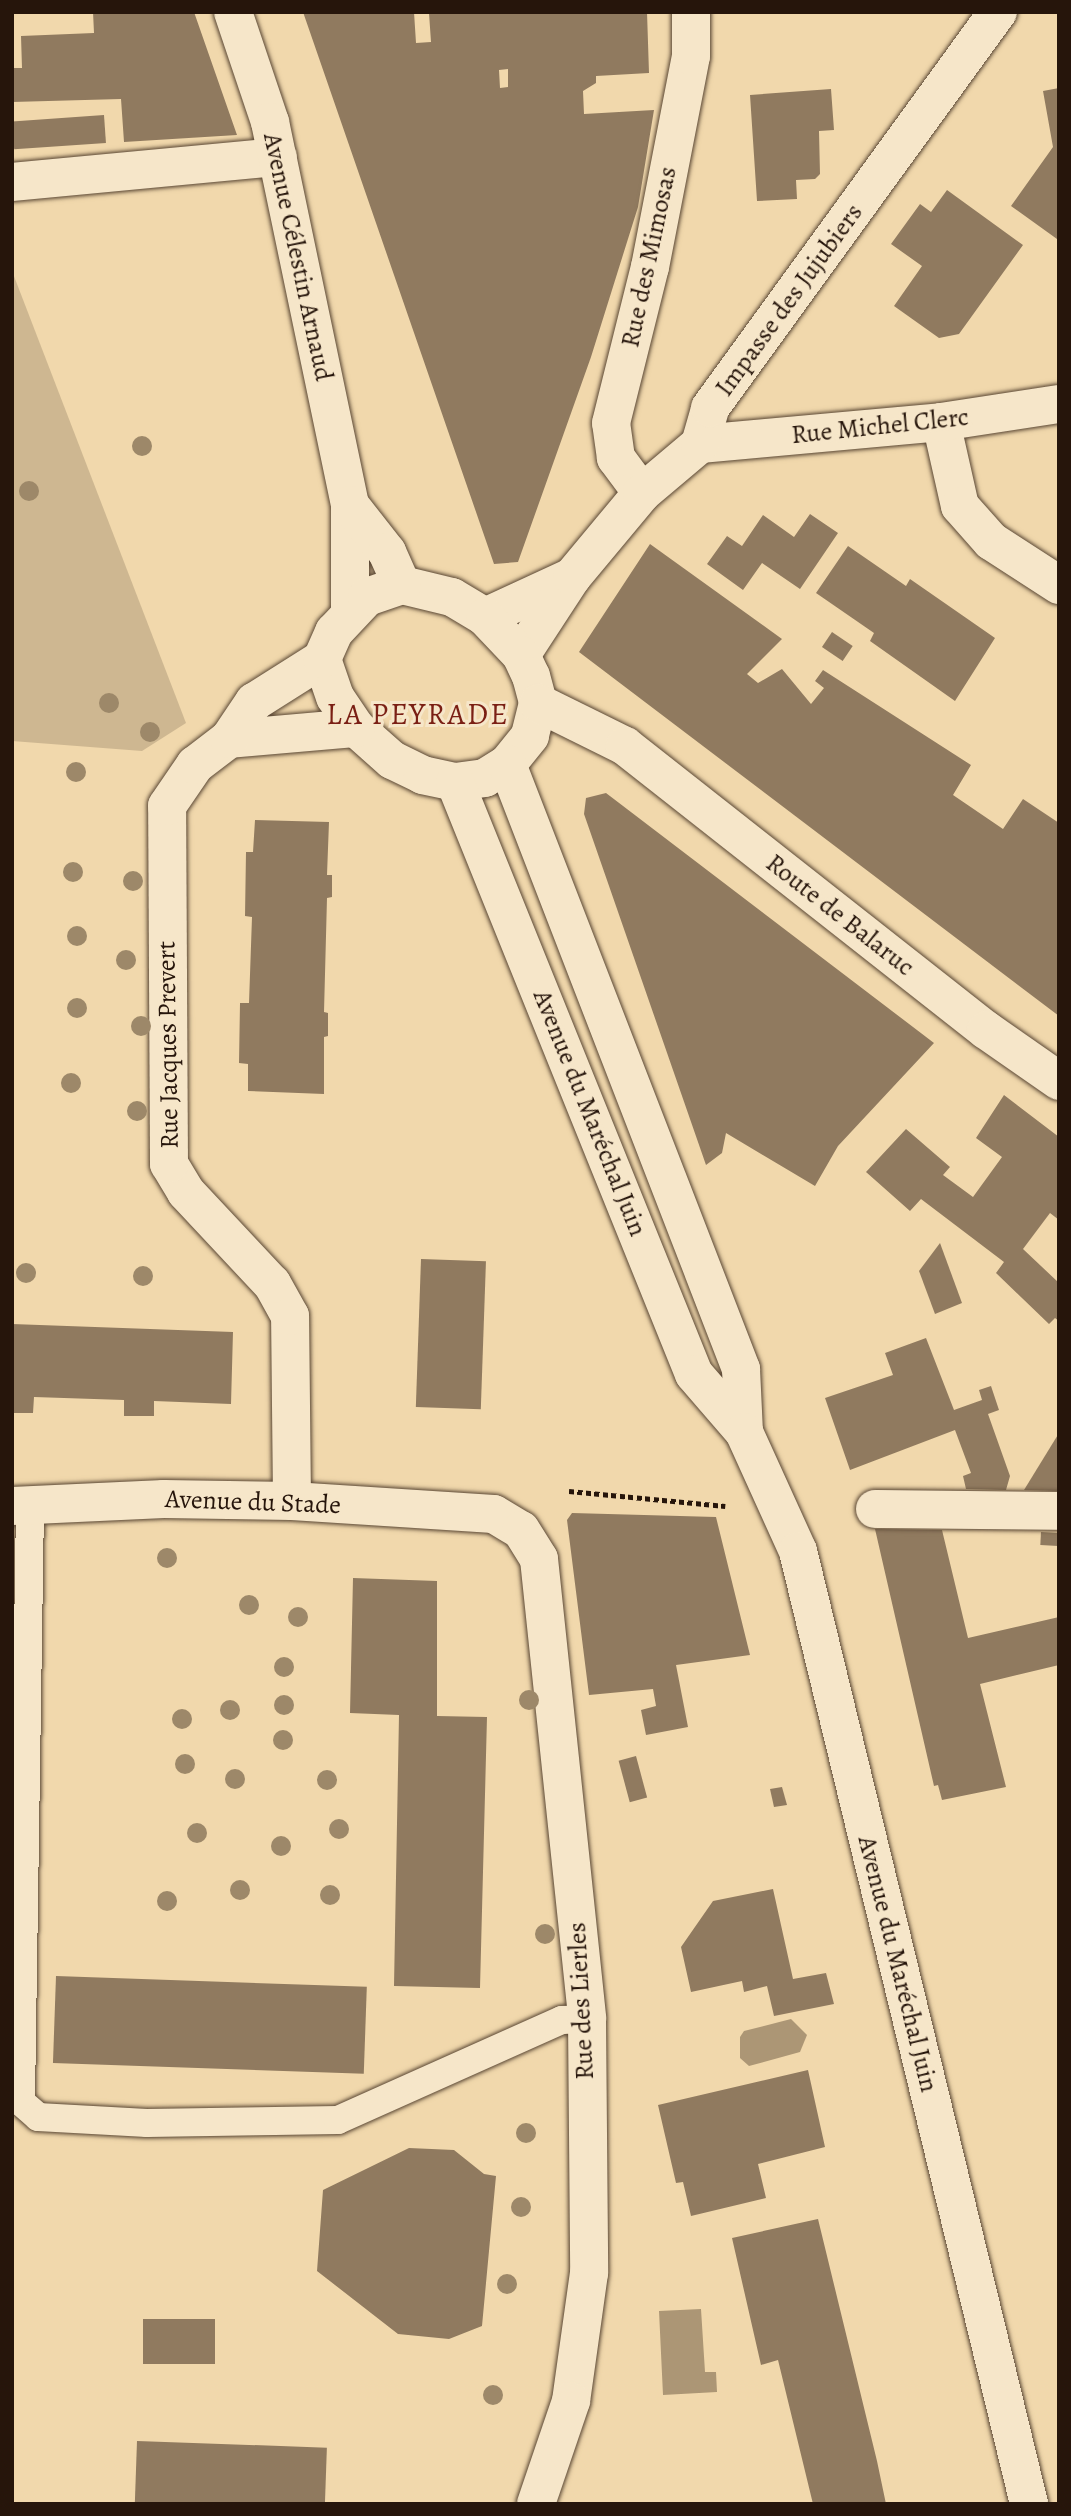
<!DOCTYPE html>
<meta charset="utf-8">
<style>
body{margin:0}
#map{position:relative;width:1071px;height:2516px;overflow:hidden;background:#f1d8ac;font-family:Alegreya,serif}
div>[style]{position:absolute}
.green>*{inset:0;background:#ceb791}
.water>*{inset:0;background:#ac9675}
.building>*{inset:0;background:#907a5f;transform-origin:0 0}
.path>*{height:4.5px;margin-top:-2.25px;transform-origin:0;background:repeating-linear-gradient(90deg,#26150b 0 5px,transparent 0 8.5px)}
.roads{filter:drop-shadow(0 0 2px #594633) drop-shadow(0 0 2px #594633)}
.lane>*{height:28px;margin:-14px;padding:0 14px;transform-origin:14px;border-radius:14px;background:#f6e6c9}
.street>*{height:38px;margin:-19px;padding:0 19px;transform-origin:19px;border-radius:19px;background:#f6e6c9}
.secondary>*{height:38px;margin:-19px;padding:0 19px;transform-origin:19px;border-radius:19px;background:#f6e6c9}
.trees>*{width:20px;height:20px;margin:-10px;border-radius:50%;background:#9d8869}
span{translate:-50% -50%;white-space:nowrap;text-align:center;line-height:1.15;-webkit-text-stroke:6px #f6e6c9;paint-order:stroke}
.street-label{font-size:26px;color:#26150b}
.quarter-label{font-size:30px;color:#7a1f14;letter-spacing:2px}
.frame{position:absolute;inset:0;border:14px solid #26150b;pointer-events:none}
</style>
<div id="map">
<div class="green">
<div style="clip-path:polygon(12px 271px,186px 723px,142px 751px,12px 741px)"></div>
</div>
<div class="water">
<div style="clip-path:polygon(791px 2019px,807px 2035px,800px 2052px,749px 2066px,740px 2058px,740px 2037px,744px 2031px)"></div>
<div style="clip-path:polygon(701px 2309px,705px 2372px,716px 2372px,717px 2392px,663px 2395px,659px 2311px)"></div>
</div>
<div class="building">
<div style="clip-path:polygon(93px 12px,194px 12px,237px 135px,124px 142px,121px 99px,12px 102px,12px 68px,22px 68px,21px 36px,94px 33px)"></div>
<div style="clip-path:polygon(evenodd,303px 12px,414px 12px,416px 43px,431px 42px,429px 13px,647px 12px,649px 73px,596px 76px,596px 83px,583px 91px,584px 114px,654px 110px,638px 207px,591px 357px,518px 562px,494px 564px,303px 12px,508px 69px,508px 87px,500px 88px,499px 70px,508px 69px)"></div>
<div style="clip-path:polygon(1059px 88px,1059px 236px,1057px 239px,1011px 206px,1053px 147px,1043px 91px)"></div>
<div style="clip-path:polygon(831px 89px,834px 130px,819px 131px,820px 174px,815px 179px,796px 180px,797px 199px,757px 201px,750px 95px)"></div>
<div style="left:104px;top:115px;width:28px;height:92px;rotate:86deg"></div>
<div style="clip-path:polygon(947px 190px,1023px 245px,959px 334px,939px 338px,894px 306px,922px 266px,891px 244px,920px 204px,931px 212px)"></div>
<div style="clip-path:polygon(810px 514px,838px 533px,800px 589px,762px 563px,743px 590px,707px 564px,727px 536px,742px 546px,763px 515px,794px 537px)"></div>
<div style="clip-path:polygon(650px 544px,782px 639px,747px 674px,758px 683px,782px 669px,811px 704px,824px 688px,815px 681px,823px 670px,971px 765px,953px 795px,1003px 829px,1023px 799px,1059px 823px,1059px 1016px,579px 652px)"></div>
<div style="clip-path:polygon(848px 546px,906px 586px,910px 579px,995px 638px,955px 701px,870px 641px,874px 633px,816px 593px)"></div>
<div style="left:832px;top:632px;width:25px;height:18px;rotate:34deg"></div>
<div style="clip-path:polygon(606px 793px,934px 1043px,838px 1146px,815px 1186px,726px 1133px,722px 1153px,706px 1165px,584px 814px,586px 798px)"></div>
<div style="clip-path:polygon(255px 820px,329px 822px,327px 875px,332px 875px,332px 897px,327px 898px,324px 1012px,328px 1013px,328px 1036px,324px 1037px,324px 1094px,248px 1091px,248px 1064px,239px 1063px,240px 1003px,249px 1003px,252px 917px,245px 916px,246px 852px,253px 852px)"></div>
<div style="clip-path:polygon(1004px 1095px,1059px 1137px,1059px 1220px,1050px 1213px,1023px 1249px,1059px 1283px,1059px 1321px,1055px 1318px,1049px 1324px,996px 1273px,1004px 1262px,921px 1199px,910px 1211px,866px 1172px,906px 1129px,950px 1167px,943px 1175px,973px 1197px,1002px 1157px,976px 1138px)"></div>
<div style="clip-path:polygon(940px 1243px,962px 1303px,935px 1314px,919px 1271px)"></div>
<div style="left:421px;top:1259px;width:65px;height:148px;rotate:2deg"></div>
<div style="clip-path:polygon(12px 1324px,233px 1332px,231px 1404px,154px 1401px,154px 1416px,124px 1416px,124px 1400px,34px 1397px,33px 1413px,12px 1413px)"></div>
<div style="clip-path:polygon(926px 1338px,954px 1410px,982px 1400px,979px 1390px,991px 1386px,999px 1410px,988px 1414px,1010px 1476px,1006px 1490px,966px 1489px,963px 1476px,971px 1473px,955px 1430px,850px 1470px,825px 1398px,893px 1375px,885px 1353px)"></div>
<div style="clip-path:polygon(1059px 1433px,1059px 1491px,1024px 1490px)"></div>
<div style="clip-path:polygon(572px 1513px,716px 1517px,750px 1655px,676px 1665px,688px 1727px,646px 1735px,641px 1710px,656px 1706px,653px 1689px,589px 1695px,567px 1520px)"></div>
<div style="clip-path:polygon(875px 1529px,942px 1530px,968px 1638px,1059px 1617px,1059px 1665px,980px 1684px,1006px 1787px,942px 1800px,938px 1785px,934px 1786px)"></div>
<div style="left:1041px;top:1532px;width:18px;height:13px;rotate:3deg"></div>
<div style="clip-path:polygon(353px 1578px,437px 1581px,437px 1716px,487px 1717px,480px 1988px,394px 1986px,399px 1715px,350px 1713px)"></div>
<div style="left:636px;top:1756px;width:43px;height:18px;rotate:75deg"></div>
<div style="clip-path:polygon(782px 1787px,787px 1805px,774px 1807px,770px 1789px)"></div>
<div style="clip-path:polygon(773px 1889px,793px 1979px,826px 1973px,834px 2004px,774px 2016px,767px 1986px,744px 1992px,742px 1981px,691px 1992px,681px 1947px,713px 1901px)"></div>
<div style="left:56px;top:1976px;width:311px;height:87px;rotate:2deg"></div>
<div style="clip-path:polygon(808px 2070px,825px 2147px,758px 2164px,766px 2198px,691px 2216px,683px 2182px,676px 2183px,658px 2105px)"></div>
<div style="clip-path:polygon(409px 2148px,454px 2150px,484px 2174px,496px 2176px,482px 2326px,449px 2339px,398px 2334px,317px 2271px,323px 2190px)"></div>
<div style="clip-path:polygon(818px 2219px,877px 2461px,886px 2504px,813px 2504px,778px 2360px,761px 2365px,732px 2238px)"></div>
<div style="left:143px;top:2319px;width:72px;height:45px"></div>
<div style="left:137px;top:2441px;width:190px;height:63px;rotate:2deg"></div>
</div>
<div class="path">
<div style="left:569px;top:1491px;width:157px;rotate:5.5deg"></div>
</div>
<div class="roads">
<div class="lane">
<div style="left:30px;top:1506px;width:596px;rotate:90.87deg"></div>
<div style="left:21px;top:2102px;width:23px;rotate:41deg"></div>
<div style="left:38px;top:2117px;width:109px;rotate:3.2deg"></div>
<div style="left:147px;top:2123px;width:191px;rotate:-0.9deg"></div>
<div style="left:338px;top:2120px;width:245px;rotate:-24.1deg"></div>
<div style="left:562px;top:2020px;width:25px;rotate:-2deg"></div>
</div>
<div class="street">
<div style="left:12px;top:182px;width:267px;rotate:-5.4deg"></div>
<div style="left:941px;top:422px;width:86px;rotate:77.3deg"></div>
<div style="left:960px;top:506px;width:47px;rotate:48.5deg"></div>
<div style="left:991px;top:541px;width:81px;rotate:32.9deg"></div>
<div style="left:700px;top:444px;width:242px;rotate:-5.2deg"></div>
<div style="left:941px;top:422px;width:119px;rotate:-8.7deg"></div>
<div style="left:642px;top:493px;width:44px;rotate:-126.6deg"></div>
<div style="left:616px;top:458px;width:35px;rotate:-98deg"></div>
<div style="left:611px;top:423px;width:161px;rotate:-76deg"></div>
<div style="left:650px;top:267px;width:215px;rotate:-79deg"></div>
<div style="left:691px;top:56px;width:44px;rotate:-90deg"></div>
<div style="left:485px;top:617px;width:96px;rotate:-24.7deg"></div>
<div style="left:521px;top:655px;width:93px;rotate:-56.8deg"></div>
<div style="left:572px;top:577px;width:109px;rotate:-50.2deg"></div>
<div style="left:642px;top:493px;width:76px;rotate:-40.2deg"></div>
<div style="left:700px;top:444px;width:37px;rotate:-74deg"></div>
<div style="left:710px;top:408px;width:490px;rotate:-54deg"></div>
<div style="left:229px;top:739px;width:127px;rotate:-5deg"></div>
<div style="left:292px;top:1501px;width:185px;rotate:-90.6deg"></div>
<div style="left:290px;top:1316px;width:37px;rotate:-119deg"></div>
<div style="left:272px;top:1284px;width:126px;rotate:-133.1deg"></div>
<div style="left:186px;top:1192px;width:33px;rotate:-121deg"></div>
<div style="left:169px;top:1164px;width:358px;rotate:-90.3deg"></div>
<div style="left:167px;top:806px;width:50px;rotate:-55.7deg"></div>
<div style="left:195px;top:765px;width:43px;rotate:-37.4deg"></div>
<div style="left:229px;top:739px;width:45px;rotate:-56deg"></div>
<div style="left:254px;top:702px;width:80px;rotate:-32.3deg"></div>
<div style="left:12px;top:1506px;width:152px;rotate:-2.6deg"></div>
<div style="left:164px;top:1499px;width:128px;rotate:0.9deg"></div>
<div style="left:292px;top:1501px;width:202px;rotate:3.7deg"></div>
<div style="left:494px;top:1514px;width:31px;rotate:31deg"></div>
<div style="left:521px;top:1530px;width:34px;rotate:58deg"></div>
<div style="left:539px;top:1559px;width:462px;rotate:84deg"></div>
<div style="left:587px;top:2019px;width:254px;rotate:89.5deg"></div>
<div style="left:589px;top:2273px;width:129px;rotate:98deg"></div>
<div style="left:571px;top:2401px;width:109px;rotate:108.8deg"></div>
<div style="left:875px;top:1509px;width:184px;rotate:0.6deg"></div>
</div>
<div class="secondary">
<div style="left:233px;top:12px;width:116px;rotate:71.4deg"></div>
<div style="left:270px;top:122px;width:391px;rotate:78.2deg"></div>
<div style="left:350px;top:505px;width:105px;rotate:90deg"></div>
<div style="left:350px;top:505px;width:60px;rotate:51.8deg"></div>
<div style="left:387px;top:552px;width:36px;rotate:66deg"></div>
<div style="left:402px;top:585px;width:51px;rotate:13.5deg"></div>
<div style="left:452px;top:597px;width:39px;rotate:31deg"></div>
<div style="left:485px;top:617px;width:52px;rotate:46.5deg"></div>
<div style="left:521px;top:655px;width:23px;rotate:65deg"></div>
<div style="left:531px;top:676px;width:28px;rotate:75deg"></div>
<div style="left:538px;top:703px;width:34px;rotate:104deg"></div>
<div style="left:530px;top:736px;width:36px;rotate:129deg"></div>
<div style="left:507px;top:764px;width:26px;rotate:148deg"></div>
<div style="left:485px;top:778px;width:30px;rotate:172deg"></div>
<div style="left:455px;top:782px;width:33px;rotate:-168deg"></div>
<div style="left:423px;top:775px;width:34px;rotate:-154deg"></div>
<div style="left:392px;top:760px;width:48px;rotate:-138.4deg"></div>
<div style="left:356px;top:728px;width:37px;rotate:-124deg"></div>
<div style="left:335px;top:697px;width:40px;rotate:-108.9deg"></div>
<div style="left:322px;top:659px;width:30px;rotate:-66deg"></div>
<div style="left:334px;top:632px;width:48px;rotate:-46.7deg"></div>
<div style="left:367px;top:597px;width:37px;rotate:-19deg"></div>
<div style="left:538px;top:703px;width:97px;rotate:26.3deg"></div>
<div style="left:625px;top:746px;width:459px;rotate:38.2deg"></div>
<div style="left:986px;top:1030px;width:89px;rotate:34.9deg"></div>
<div style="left:507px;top:764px;width:649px;rotate:68.85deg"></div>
<div style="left:741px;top:1369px;width:63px;rotate:87.3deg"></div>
<div style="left:455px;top:782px;width:638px;rotate:68.02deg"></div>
<div style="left:694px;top:1374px;width:77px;rotate:49.2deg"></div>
<div style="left:744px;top:1432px;width:131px;rotate:65.6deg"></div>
<div style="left:798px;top:1551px;width:981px;rotate:76.37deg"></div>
</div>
</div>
<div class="trees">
<div style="left:142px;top:446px"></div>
<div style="left:29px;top:491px"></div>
<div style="left:109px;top:703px"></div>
<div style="left:150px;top:732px"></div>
<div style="left:76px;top:772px"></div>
<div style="left:73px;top:872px"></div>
<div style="left:133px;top:881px"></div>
<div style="left:77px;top:936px"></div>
<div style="left:126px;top:960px"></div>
<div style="left:77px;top:1008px"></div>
<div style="left:141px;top:1026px"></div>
<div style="left:71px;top:1083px"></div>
<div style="left:137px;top:1111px"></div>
<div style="left:26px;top:1273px"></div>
<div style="left:143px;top:1276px"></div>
<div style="left:167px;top:1558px"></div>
<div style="left:249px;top:1605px"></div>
<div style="left:298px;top:1617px"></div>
<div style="left:284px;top:1667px"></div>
<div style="left:529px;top:1700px"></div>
<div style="left:284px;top:1705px"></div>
<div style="left:230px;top:1710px"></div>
<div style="left:182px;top:1719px"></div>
<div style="left:283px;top:1740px"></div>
<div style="left:185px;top:1764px"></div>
<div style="left:235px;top:1779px"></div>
<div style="left:327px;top:1780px"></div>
<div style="left:339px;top:1829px"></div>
<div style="left:197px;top:1833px"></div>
<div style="left:281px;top:1846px"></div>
<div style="left:240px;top:1890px"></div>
<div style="left:330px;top:1895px"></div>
<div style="left:167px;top:1901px"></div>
<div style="left:545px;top:1934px"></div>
<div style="left:526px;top:2133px"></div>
<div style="left:521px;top:2207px"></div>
<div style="left:507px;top:2284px"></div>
<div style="left:493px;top:2395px"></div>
</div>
<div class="street-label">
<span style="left:298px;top:257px;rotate:78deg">Avenue Célestin Arnaud</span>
<span style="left:649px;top:257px;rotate:-78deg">Rue des Mimosas</span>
<span style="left:789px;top:300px;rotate:-54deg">Impasse des Jujubiers</span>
<span style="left:880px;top:426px;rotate:-6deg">Rue Michel Clerc</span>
<span style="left:840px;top:915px;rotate:38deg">Route de Balaruc</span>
<span style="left:168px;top:1045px;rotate:-91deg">Rue Jacques Prevert</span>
<span style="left:590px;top:1113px;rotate:68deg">Avenue du Maréchal Juin</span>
<span style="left:253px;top:1502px;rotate:2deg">Avenue du Stade</span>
<span style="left:898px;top:1964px;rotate:76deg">Avenue du Maréchal Juin</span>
<span style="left:581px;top:2001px;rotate:-93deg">Rue des Lierles</span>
</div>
<div class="quarter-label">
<span style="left:418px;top:714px">LA PEYRADE</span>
</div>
<div class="frame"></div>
</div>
